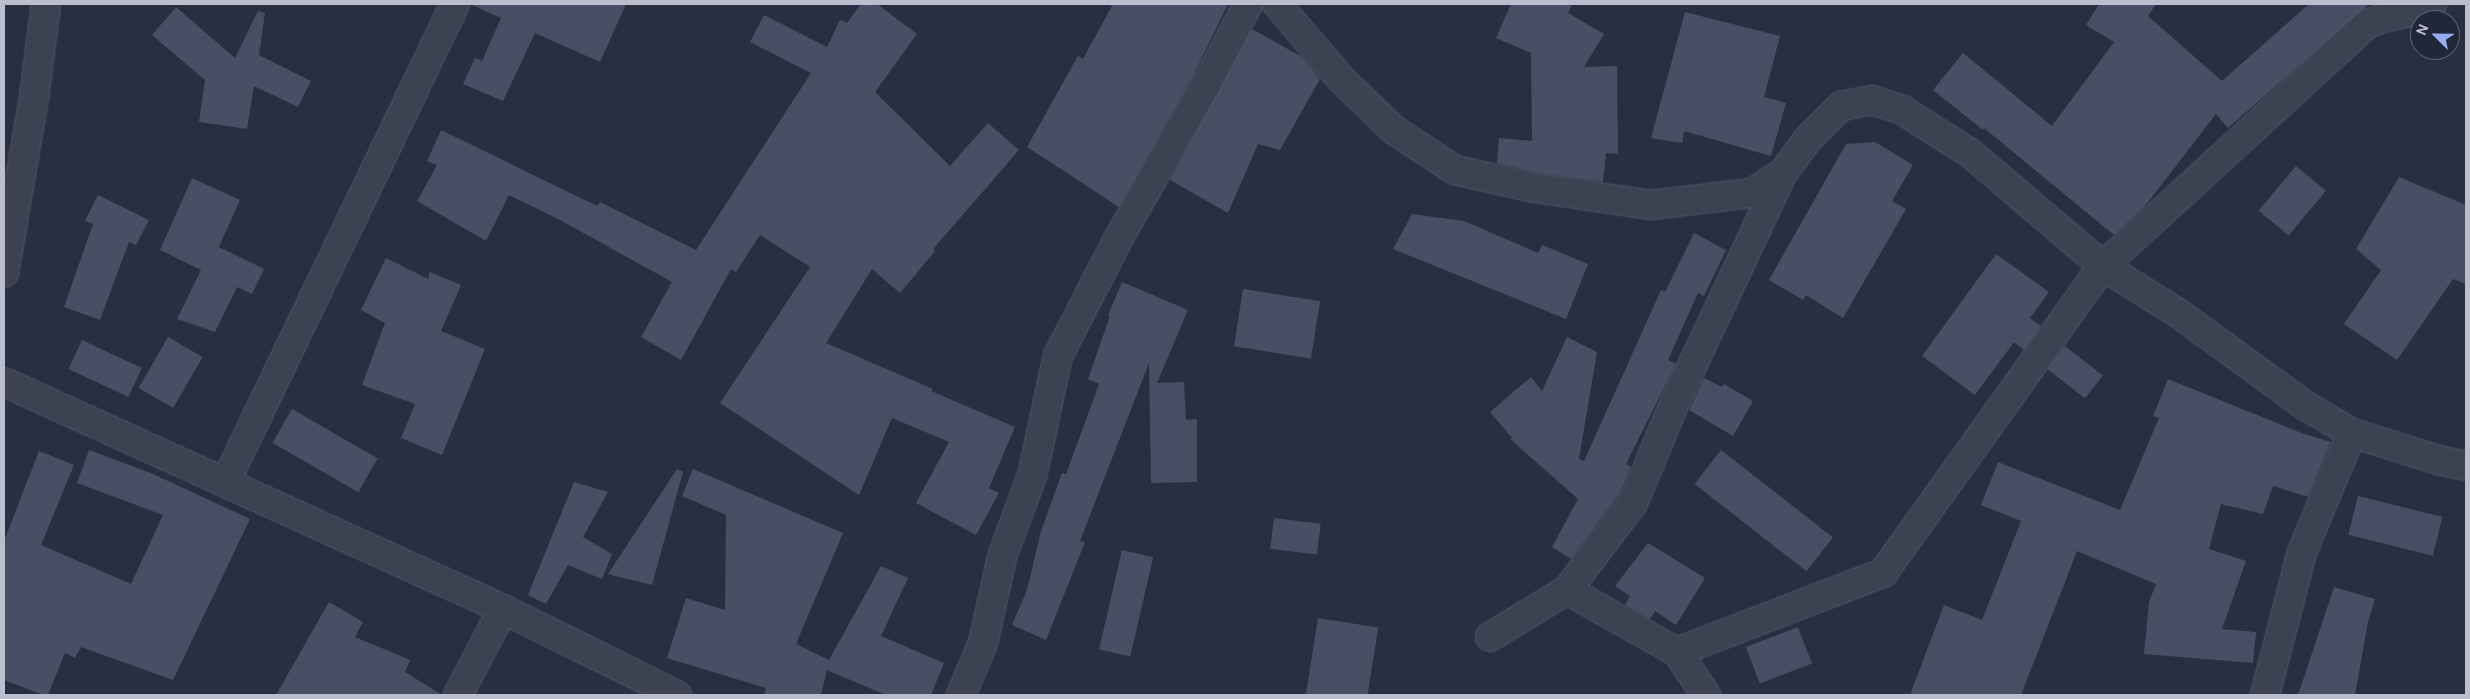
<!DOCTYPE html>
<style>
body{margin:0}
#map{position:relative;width:2470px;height:699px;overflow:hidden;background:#292f42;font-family:"DM Sans",sans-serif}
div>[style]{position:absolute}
.building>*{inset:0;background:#484f64;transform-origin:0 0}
.roads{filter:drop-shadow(0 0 1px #555a69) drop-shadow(0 0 1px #555a69)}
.minor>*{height:28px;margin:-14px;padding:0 14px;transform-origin:14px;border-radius:14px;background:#3d4252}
span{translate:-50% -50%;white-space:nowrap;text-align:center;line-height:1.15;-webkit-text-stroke:4px #212738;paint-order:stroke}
.frame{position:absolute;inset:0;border:5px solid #babecc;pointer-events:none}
.north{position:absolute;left:2410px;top:10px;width:50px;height:50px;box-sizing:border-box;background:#212738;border:1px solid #5e6373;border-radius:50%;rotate:293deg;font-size:14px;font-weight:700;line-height:20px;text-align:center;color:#babecc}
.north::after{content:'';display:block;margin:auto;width:18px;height:22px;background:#97acf4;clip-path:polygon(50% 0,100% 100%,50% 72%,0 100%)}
</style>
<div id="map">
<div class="building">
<div style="clip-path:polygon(470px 4px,626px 4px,600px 62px,535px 33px,503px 101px,463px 84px,475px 58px,482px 61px,501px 18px)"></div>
<div style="clip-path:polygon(861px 4px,877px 4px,917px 34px,875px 92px,950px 166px,988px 123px,1019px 150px,933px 249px,935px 251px,900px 293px,872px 269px,826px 343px,933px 389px,931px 391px,1015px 427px,989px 488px,999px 493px,976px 535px,916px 503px,949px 442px,892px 418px,859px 495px,720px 403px,810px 267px,760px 235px,736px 272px,731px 269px,681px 360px,641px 337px,672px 282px,560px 220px,509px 195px,486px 241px,417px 201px,437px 165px,427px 161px,441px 130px,597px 206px,600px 202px,696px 250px,811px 73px,750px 42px,764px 15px,827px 47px,840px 20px,847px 23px)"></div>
<div style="clip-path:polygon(1113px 4px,1228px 4px,1191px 80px,1119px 207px,1027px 147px,1078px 56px,1083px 59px)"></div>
<div style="clip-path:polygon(1511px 4px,1572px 4px,1568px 13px,1604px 34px,1584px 67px,1617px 66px,1618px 154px,1606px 153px,1603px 182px,1538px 173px,1497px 163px,1499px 138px,1532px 141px,1531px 53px,1496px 38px)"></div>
<div style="clip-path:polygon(2099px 4px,2156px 4px,2148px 16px,2222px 81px,2309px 4px,2369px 4px,2228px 128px,2216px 114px,2145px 206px,2114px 235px,1984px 128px,1983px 130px,1933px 90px,1963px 53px,2052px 126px,2114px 42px,2086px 25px)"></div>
<div style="clip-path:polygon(176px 7px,235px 58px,258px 11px,265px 13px,259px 55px,311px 81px,298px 107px,254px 86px,247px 129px,199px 122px,205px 80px,152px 35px)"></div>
<div style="clip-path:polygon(1685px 12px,1780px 36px,1764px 97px,1786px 103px,1771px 156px,1684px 131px,1682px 143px,1651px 138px)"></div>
<div style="clip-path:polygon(1252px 29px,1302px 57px,1320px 79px,1280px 150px,1258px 144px,1228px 213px,1170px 180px)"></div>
<div style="clip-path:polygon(1875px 142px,1913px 165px,1892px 201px,1906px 209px,1843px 318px,1806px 295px,1803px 300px,1769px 280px,1846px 144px)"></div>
<div style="left:2296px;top:166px;width:39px;height:58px;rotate:40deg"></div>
<div style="clip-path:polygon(2399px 177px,2466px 205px,2466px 284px,2453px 279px,2397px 360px,2344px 324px,2381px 270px,2356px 249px)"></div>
<div style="clip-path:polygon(192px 178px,240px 200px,219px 247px,264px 269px,252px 294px,237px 287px,215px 332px,177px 319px,201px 270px,160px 250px)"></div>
<div style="clip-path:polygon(98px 195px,149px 220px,136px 245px,129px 242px,100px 320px,64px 307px,93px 224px,85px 221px)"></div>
<div style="clip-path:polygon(1412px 214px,1464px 221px,1538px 253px,1542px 245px,1588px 264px,1566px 319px,1393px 249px)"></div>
<div style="clip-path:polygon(1694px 233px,1726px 250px,1704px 296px,1698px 293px,1668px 360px,1676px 364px,1626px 464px,1631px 467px,1619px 495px,1571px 559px,1552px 547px,1578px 499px,1509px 438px,1513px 439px,1490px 412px,1531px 377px,1542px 391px,1567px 337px,1597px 352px,1579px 459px,1584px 461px,1661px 290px,1665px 292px)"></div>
<div style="clip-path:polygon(1996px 254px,2049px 292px,2030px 318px,2041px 326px,2024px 350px,2014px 342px,1975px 395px,1922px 356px)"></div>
<div style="clip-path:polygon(386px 258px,428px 279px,430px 272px,461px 285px,441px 331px,485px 349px,442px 455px,401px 438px,415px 404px,362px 385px,385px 323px,361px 310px)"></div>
<div style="clip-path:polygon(1122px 282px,1188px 310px,1157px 383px,1184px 382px,1186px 420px,1197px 419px,1197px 482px,1151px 483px,1149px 363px,1080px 541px,1085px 542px,1046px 640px,1012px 625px,1027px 590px,1041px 531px,1062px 473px,1066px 474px,1099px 384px,1088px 379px,1110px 316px,1108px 315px)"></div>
<div style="left:1243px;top:289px;width:78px;height:58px;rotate:9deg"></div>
<div style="left:168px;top:337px;width:40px;height:59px;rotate:30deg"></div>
<div style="left:82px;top:340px;width:66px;height:32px;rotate:25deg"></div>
<div style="left:2065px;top:346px;width:48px;height:29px;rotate:38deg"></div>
<div style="clip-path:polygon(1704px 378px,1722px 387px,1724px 384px,1753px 401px,1733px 436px,1689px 410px)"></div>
<div style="clip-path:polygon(2168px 379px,2304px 434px,2331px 442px,2308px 497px,2273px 486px,2263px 514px,2221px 504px,2209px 549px,2246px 561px,2222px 629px,2256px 632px,2253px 663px,2144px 654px,2149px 602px,2156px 584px,2077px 551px,2021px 695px,1910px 695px,1944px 605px,1982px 620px,2021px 521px,1981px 505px,1998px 462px,2120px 510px,2159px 418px,2153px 416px)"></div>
<div style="left:292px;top:409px;width:99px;height:39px;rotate:30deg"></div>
<div style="clip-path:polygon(89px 450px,153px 474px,250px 519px,173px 680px,81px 647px,75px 658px,65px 653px,48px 695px,43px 695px,4px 680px,4px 541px,39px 451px,74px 465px,41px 545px,131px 584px,163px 515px,77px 483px)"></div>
<div style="left:1721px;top:450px;width:142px;height:43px;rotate:38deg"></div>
<div style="clip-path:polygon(677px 469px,683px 472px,652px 585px,608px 574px)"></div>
<div style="clip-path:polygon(693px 469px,843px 533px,796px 644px,829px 660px,881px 566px,908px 578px,881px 636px,944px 663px,931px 695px,886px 695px,827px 670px,821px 695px,764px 695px,766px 688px,667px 658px,686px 598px,725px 610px,726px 515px,682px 496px)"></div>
<div style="clip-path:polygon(574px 482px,608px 492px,583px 537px,612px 554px,602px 579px,568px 565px,546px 604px,528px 595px)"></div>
<div style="left:2358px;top:496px;width:87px;height:40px;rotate:14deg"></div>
<div style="left:1274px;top:518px;width:47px;height:31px;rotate:7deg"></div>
<div style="clip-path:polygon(1648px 543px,1705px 578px,1676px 625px,1655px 611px,1650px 619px,1625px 605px,1630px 596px,1615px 586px)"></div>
<div style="left:1122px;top:550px;width:32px;height:102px;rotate:13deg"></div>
<div style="clip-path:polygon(2334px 587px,2375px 599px,2368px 622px,2355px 695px,2298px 695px)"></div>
<div style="clip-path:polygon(329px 602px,363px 622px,355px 637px,410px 660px,405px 672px,442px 695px,276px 695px)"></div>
<div style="left:1318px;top:618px;width:61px;height:78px;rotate:9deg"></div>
<div style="left:1798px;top:627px;width:39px;height:56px;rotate:69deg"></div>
</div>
<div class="roads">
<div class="minor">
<div style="left:1277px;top:4px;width:100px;rotate:49.5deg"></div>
<div style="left:1342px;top:80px;width:72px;rotate:43.9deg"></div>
<div style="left:1394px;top:130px;width:73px;rotate:33.3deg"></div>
<div style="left:1455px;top:170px;width:82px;rotate:12.7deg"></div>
<div style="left:1535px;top:188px;width:117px;rotate:8.3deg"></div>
<div style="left:1651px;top:205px;width:102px;rotate:-6.8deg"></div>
<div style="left:1752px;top:193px;width:37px;rotate:-33deg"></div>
<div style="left:1783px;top:173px;width:42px;rotate:-53.7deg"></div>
<div style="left:1808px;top:139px;width:47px;rotate:-45deg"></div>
<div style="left:1841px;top:106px;width:32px;rotate:-11deg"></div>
<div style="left:1872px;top:100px;width:32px;rotate:18deg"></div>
<div style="left:1902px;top:110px;width:80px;rotate:32.3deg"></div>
<div style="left:1970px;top:153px;width:175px;rotate:40.4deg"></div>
<div style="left:2103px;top:266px;width:92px;rotate:32.1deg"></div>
<div style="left:2181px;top:315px;width:155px;rotate:36.1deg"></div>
<div style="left:2306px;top:406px;width:53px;rotate:30.4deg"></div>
<div style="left:2352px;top:433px;width:90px;rotate:17.4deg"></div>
<div style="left:2438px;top:460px;width:29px;rotate:12deg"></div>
<div style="left:4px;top:273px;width:179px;rotate:-80.3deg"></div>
<div style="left:34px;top:97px;width:94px;rotate:-82.6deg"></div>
<div style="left:4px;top:382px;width:548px;rotate:24.46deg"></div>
<div style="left:503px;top:609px;width:194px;rotate:26.3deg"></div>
<div style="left:226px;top:481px;width:529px;rotate:-64.36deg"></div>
<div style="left:1567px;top:590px;width:126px;rotate:29.4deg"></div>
<div style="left:1677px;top:652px;width:221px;rotate:-21deg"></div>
<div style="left:1883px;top:573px;width:378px;rotate:-54.4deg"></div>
<div style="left:2103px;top:266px;width:358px;rotate:-42.5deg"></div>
<div style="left:2367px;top:24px;width:20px;rotate:-20deg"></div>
<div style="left:2386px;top:17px;width:38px;rotate:-11deg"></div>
<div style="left:2423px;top:10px;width:11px;rotate:-34deg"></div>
<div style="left:1490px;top:637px;width:90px;rotate:-31.4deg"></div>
<div style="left:1567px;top:590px;width:109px;rotate:-52.8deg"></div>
<div style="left:1633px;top:503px;width:109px;rotate:-67.4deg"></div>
<div style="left:1675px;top:402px;width:253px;rotate:-64.8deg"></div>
<div style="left:1677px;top:652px;width:52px;rotate:56deg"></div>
<div style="left:458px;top:695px;width:97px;rotate:-62.4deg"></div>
<div style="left:961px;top:695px;width:56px;rotate:-67.1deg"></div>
<div style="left:983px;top:643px;width:88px;rotate:-77.5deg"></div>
<div style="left:1002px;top:557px;width:86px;rotate:-69.7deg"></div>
<div style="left:1032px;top:476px;width:123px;rotate:-77.8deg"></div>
<div style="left:1058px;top:356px;width:129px;rotate:-62.8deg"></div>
<div style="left:1117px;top:241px;width:177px;rotate:-60.3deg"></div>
<div style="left:1205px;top:87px;width:93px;rotate:-62.6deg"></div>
<div style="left:2265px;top:695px;width:148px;rotate:-75.5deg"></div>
<div style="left:2302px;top:552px;width:129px;rotate:-67.2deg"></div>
</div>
</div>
<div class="frame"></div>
<div class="north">N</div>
</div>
